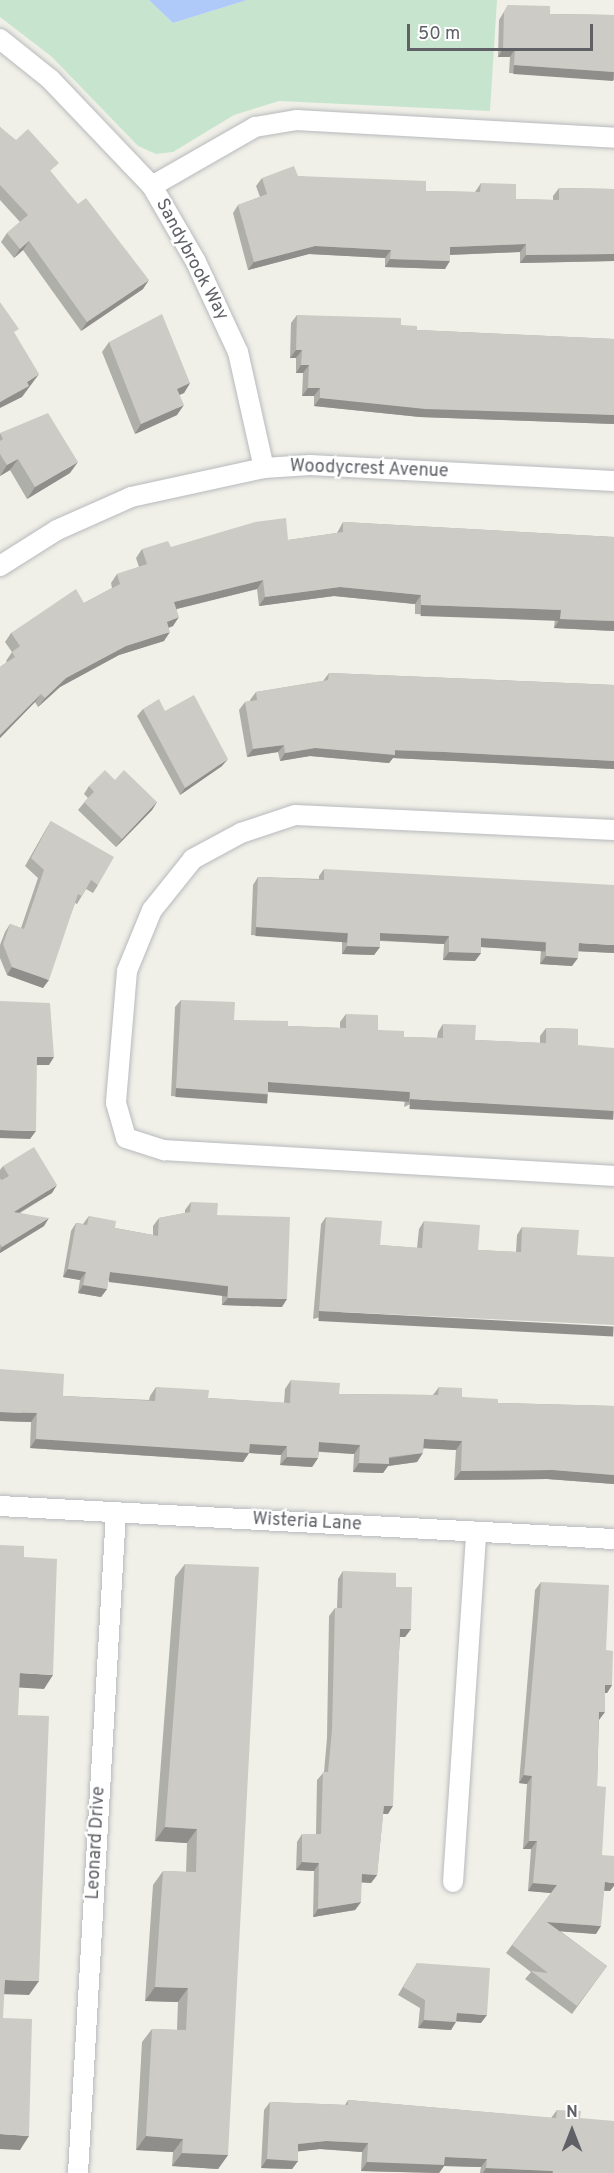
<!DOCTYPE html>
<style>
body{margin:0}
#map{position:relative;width:614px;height:2173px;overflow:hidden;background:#f0f0e8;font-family:Overpass,sans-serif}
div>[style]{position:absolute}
.green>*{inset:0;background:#c7e5ce}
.water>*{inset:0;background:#afc9f9}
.roads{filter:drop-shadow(0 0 2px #b8b9bd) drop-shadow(0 0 2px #b8b9bd)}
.street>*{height:20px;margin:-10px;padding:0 10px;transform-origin:10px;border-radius:10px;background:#fff}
.wall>*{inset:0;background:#afafa9}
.shaded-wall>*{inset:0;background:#8f8e8a;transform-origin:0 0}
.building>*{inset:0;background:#cccbc5}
span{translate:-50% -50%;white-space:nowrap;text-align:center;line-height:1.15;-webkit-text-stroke:4.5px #fff;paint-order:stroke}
.street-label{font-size:18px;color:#5f6167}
.north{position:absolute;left:542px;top:2101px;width:60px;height:60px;-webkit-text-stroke:4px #fff;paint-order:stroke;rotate:0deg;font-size:16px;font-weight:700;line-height:24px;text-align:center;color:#5f6167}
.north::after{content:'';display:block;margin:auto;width:21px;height:27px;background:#5f6167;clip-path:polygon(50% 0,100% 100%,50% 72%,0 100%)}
.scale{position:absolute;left:407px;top:24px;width:186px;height:27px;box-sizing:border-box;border:3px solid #5f6167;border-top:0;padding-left:8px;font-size:18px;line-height:21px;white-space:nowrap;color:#5f6167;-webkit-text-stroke:4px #fff;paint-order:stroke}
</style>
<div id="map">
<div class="green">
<div style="clip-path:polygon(0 0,149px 0,173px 23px,247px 0,497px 0,490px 111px,279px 101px,234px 115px,173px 152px,156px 154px,138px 146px,52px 57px,0 17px)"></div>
</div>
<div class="water">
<div style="clip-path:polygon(149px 0,247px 0,173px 23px)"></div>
</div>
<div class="roads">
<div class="street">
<div style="left:0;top:39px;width:64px;rotate:38.7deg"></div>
<div style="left:50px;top:79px;width:148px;rotate:46.4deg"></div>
<div style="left:152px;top:186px;width:88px;rotate:59.9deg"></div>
<div style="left:196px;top:262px;width:99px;rotate:65deg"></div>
<div style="left:238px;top:352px;width:119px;rotate:77.4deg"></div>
<div style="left:152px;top:186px;width:119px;rotate:-29.8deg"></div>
<div style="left:255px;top:127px;width:43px;rotate:-9.5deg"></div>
<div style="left:297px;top:120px;width:318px;rotate:3.2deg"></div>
<div style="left:0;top:566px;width:67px;rotate:-32.3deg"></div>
<div style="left:57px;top:530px;width:81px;rotate:-24deg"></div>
<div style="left:131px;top:497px;width:136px;rotate:-12.3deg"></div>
<div style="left:264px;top:468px;width:46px;rotate:-3.7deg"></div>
<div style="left:310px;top:465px;width:304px;rotate:3deg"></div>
<div style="left:614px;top:830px;width:319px;rotate:-177.3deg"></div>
<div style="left:295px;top:815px;width:57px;rotate:161.6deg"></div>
<div style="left:241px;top:833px;width:55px;rotate:151.6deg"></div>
<div style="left:193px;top:859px;width:65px;rotate:128.8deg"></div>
<div style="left:152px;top:910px;width:66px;rotate:112.3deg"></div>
<div style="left:127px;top:971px;width:132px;rotate:94.8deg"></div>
<div style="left:116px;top:1103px;width:36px;rotate:74deg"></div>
<div style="left:126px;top:1138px;width:40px;rotate:18deg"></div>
<div style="left:164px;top:1150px;width:451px;rotate:3.3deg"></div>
<div style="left:0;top:1506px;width:615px;rotate:3.08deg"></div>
<div style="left:453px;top:1882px;width:351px;rotate:-86.2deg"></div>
<div style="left:78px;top:2173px;width:662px;rotate:-86.71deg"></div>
</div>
</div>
<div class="wall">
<div style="clip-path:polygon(508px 5px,550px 14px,614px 15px,614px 80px,509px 73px,510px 57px,498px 57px,499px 20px)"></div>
<div style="clip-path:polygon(0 127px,52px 173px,143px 289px,81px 331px,23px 250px,14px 258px,1px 242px,7px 233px,20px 222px,0 200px)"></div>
<div style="clip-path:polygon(298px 176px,426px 191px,475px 192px,481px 183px,516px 199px,553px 200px,553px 196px,559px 188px,614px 189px,614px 261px,520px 263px,520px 252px,450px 255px,445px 269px,385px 267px,385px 258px,309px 254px,248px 270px,233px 213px,238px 205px,260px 197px,256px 186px,262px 178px)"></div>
<div style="clip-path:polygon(297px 315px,401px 325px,417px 330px,614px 339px,614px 424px,420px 417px,314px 406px,314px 396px,302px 396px,303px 373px,296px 373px,296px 358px,290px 358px,291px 323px)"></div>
<div style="clip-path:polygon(109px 342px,190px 383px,184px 393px,179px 395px,177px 415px,135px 434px,102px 352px)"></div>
<div style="clip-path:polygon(0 433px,70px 473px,27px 499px,10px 470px,0 476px)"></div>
<div style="clip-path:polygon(343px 522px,614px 537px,614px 631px,554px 628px,555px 619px,415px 614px,415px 604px,334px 596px,259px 606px,257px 589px,177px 609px,173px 626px,169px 628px,164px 641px,119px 655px,60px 687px,38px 707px,35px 702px,0 738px,0 667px,7px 662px,6px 661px,12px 652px,5px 642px,11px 633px,84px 603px,112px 588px,111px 583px,117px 574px,139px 567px,136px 558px,142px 549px,288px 540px,337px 533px)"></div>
<div style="clip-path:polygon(329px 673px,614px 685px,614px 769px,393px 758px,389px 763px,310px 756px,280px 761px,278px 752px,247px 757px,239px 710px,245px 702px,250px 701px,250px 700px,256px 692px,323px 681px)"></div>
<div style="clip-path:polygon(143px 709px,165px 711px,222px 766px,180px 795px,137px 716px)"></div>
<div style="clip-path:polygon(89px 786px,157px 802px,152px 810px,116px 847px,78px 810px,88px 798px,84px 794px)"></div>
<div style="clip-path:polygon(51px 821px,98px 885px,93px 893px,86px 889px,77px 904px,75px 903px,43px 988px,7px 975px,0 958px,0 945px,5px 932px,10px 924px,21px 928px,38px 878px,25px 866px,46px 829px)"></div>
<div style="clip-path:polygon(324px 869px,614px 953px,578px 951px,572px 966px,540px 964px,541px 950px,481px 947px,481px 953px,475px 961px,443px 960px,444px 944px,380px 941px,380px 947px,374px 955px,342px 954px,342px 941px,251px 935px,253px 885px,258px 877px,319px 879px,319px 876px)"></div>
<div style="clip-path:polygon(181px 1000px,234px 1020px,288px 1026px,340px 1028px,340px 1022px,346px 1014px,378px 1030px,404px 1037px,437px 1038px,438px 1032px,443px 1024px,475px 1040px,540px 1043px,540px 1036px,546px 1028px,578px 1029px,404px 1107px,405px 1100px,268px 1090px,268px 1094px,262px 1102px,171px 1096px,175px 1007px)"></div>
<div style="clip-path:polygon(3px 1166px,52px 1193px,20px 1213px,44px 1226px,0 1253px,0 1181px,1px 1180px,0 1179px,0 1170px)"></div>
<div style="clip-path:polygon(191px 1202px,217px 1215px,282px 1307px,222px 1305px,222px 1294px,108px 1280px,107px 1289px,101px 1297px,78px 1293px,80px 1280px,63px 1277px,71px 1231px,76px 1223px,83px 1224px,89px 1216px,115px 1228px,153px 1235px,153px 1226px,159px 1218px,185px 1213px,185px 1210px)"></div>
<div style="clip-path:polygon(326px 1217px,380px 1245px,417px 1248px,419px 1229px,424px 1221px,478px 1250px,516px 1252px,517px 1235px,522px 1227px,577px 1255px,313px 1319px,321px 1224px)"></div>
<div style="clip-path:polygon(291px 1380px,339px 1394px,433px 1395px,439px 1387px,462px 1397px,498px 1403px,614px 1406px,614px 1484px,547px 1479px,454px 1480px,456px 1450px,424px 1448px,417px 1462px,388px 1466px,383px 1473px,353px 1472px,354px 1454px,319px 1452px,318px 1458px,312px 1467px,280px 1465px,281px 1455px,249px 1453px,243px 1462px,30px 1448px,31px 1422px,0 1421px,63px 1396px,149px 1400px,150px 1396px,156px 1387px,208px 1398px,284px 1403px,285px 1389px)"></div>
<div style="clip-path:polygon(185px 1564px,228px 2155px,218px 2169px,172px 2166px,173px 2152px,136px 2150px,142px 2042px,152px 2029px,177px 2030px,178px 2002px,145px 2001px,153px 1885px,163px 1871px,186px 1872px,187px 1843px,155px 1841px,175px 1577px)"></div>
<div style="clip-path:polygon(343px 1571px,396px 1587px,411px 1629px,405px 1637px,400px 1637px,388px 1814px,383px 1814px,377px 1875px,371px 1883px,361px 1882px,361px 1902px,355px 1910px,313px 1917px,314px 1871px,296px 1870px,297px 1842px,302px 1834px,316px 1834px,317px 1780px,324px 1772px,327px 1738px,329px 1616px,335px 1608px,337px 1608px,338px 1579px)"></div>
<div style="clip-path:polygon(541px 1582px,606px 1650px,612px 1685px,607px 1693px,605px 1693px,599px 1720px,597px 1786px,602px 1855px,610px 1891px,604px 1891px,596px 1934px,560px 1931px,607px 1966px,572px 2014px,525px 1979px,531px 1972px,506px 1953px,551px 1893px,528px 1891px,531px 1849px,523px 1849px,527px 1784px,519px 1783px,535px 1590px)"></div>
<div style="clip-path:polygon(417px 1963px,481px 2023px,456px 2021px,451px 2030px,418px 2028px,420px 2008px,398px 1995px)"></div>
<div style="clip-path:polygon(348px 2100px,551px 2118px,557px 2110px,580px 2118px,614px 2173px,480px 2173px,481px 2167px,444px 2166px,439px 2173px,361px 2171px,362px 2152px,320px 2149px,298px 2151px,298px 2161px,292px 2169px,261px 2168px,264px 2110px,270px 2102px,345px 2105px)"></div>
</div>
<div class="shaded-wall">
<div style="clip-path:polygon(503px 49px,515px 49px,510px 57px,498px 57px)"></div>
<div style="left:514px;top:65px;width:100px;height:9px;rotate:4deg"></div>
<div style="clip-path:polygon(29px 241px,23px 250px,14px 258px,20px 249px)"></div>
<div style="clip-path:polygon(526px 244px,520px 252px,445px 255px,450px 247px)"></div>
<div style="clip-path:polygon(315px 246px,391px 250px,385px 258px,309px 254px,248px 270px,254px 262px)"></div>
<div style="clip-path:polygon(614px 254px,614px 261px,520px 263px,526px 255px)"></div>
<div style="clip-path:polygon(390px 259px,450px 261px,445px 269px,385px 267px)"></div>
<div style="clip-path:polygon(149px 280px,143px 289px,81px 331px,87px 322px)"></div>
<div style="clip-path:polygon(296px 350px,302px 350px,296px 358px,290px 358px)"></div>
<div style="clip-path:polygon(301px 365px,309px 365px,303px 373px,296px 373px)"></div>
<div style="clip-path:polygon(39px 374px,22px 397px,0 408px,0 402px,27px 382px)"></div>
<div style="clip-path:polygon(190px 383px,184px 393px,170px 399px,177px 389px)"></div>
<div style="clip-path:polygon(308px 388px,320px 388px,314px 396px,302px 396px)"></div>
<div style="clip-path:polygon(320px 398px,614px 415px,614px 424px,420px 417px,314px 406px)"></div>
<div style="clip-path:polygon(184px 405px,177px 415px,135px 434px,141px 424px)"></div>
<div style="clip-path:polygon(18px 459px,10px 470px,0 476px,7px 465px)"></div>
<div style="clip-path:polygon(78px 462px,70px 473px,27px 499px,35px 487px)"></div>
<div style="clip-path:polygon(263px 580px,257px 589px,168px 611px,174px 602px)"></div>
<div style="clip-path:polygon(340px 587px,421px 595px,415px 604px,334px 596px,259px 606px,265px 597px)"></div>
<div style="left:421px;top:605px;width:140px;height:11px;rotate:2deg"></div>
<div style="clip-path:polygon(179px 617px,173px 626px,160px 630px,167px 622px)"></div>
<div style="clip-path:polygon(560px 619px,614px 621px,614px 631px,554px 628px)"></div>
<div style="clip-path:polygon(170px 632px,164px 641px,119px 655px,60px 687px,38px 707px,45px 698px,66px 678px,126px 646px)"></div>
<div style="clip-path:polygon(41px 694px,35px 702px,0 738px,0 735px)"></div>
<div style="clip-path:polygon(284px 745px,278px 752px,247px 757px,253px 749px)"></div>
<div style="clip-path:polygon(315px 748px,445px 752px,614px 761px,614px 769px,393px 758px,389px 763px,310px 756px,280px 761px,285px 753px)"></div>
<div style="clip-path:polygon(228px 759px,222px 766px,180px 795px,185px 788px)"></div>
<div style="clip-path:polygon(157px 802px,152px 810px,116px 847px,122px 839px)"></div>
<div style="left:256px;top:927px;width:92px;height:9px;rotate:4deg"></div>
<div style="clip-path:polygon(380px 933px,449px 936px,444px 944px,375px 940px)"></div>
<div style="left:481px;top:938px;width:65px;height:9px;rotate:4deg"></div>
<div style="clip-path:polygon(579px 943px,614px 945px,614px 953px,573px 951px)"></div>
<div style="clip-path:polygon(347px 946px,380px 947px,374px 955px,342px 954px)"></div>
<div style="clip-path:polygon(449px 952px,481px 953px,475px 961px,443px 960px)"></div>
<div style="clip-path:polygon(546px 956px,578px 958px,572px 966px,540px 964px)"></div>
<div style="clip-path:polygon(12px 967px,49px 980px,43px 988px,7px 975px)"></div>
<div style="clip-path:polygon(37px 1057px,54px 1057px,49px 1065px,32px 1065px)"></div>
<div style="left:268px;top:1082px;width:142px;height:10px;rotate:4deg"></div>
<div style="left:176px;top:1088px;width:92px;height:9px;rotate:4deg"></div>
<div style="left:410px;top:1099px;width:204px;height:10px;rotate:3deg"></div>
<div style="clip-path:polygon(0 1130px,36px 1131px,30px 1139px,0 1138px)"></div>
<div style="clip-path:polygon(57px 1185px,52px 1193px,8px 1219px,14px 1212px)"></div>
<div style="clip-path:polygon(49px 1218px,44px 1226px,0 1253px,0 1250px,2px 1247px)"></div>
<div style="clip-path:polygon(68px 1269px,86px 1272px,80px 1280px,63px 1277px)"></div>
<div style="left:110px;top:1272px;width:119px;height:10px;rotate:7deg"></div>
<div style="clip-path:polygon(83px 1285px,107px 1289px,101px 1297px,78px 1293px)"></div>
<div style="clip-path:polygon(228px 1298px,287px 1299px,282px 1307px,222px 1305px)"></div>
<div style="left:319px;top:1311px;width:295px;height:10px;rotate:3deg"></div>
<div style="clip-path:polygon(0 1412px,37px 1413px,31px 1422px,0 1421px)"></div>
<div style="clip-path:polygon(36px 1439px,250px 1444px,287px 1446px,281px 1455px,249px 1453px,243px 1462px,30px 1448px)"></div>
<div style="clip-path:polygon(424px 1439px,462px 1441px,456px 1450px,418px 1448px)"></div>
<div style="clip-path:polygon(319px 1442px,360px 1445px,354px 1454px,313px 1451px)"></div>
<div style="clip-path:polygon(423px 1453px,417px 1462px,388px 1466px,383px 1473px,353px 1472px,359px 1463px)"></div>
<div style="clip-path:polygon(287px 1457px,318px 1458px,312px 1467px,280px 1465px)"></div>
<div style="clip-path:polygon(553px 1470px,614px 1475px,614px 1484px,547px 1479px,454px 1480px,461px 1471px)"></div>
<div style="clip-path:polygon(400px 1629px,411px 1629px,405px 1637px,395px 1637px)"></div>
<div style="clip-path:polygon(20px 1673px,53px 1675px,44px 1689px,10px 1687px)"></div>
<div style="clip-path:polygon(605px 1685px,612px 1685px,607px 1693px,600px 1693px)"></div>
<div style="clip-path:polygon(599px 1712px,605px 1712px,599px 1720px)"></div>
<div style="clip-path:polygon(524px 1775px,532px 1776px,527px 1784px,519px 1783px)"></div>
<div style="clip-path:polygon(384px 1806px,393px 1806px,388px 1814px,379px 1814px)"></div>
<div style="clip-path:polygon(165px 1827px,197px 1829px,187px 1843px,155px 1841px)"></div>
<div style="clip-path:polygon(529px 1841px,537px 1841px,531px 1849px,523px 1849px)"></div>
<div style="clip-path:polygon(302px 1862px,319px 1863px,314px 1871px,296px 1870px)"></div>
<div style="clip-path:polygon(362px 1874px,377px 1875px,371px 1883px,356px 1882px)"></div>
<div style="clip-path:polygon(605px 1882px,614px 1883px,614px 1886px,610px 1891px,599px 1890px)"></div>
<div style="clip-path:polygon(533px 1883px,557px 1885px,551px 1893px,528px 1891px)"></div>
<div style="clip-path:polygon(361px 1902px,355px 1910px,313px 1917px,318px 1909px)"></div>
<div style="clip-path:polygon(547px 1922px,601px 1926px,596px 1934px,542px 1930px)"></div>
<div style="clip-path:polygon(5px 1980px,39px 1981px,29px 1995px,0 1994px)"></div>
<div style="clip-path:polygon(155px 1987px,188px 1988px,178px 2002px,145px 2001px)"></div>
<div style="clip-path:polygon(457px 2013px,487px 2015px,481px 2023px,451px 2021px)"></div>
<div style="clip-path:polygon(424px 2020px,456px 2022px,451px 2030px,418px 2028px)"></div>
<div style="clip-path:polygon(0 2134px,29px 2136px,20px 2150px,0 2149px)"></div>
<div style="clip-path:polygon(146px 2136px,183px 2139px,173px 2152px,136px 2150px)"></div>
<div style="clip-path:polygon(326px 2141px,368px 2143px,362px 2152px,320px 2149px,293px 2152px,298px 2144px)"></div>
<div style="clip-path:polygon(182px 2153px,228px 2155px,218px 2169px,172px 2166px)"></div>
<div style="clip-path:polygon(445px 2157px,487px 2159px,481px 2167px,444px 2166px,439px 2173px,361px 2171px,367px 2162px)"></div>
<div style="clip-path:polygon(267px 2159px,298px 2161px,292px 2169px,261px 2168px)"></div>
<div style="clip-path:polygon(486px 2168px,553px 2171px,552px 2173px,483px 2173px)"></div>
</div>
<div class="building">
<div style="clip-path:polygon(508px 5px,550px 6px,550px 14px,614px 15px,614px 72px,514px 65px,515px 49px,503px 49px,504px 12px)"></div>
<div style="clip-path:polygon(0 127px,16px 140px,28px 129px,59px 163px,50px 171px,78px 204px,86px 198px,149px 280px,87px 322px,29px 241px,20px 249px,7px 233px,28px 215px,0 185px)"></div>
<div style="clip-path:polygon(294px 166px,298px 176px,426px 181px,426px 191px,480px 192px,481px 183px,516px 184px,516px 199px,559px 200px,559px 188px,614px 189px,614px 254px,526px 255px,526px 244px,450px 247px,450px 261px,390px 259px,391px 250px,315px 246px,254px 262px,238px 205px,267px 194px,262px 178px)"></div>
<div style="clip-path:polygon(0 302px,19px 329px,14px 332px,39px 374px,27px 382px,29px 386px,0 402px)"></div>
<div style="clip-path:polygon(162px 314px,190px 383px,177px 389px,184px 405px,141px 424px,109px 342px)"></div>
<div style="clip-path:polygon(297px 315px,401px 318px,401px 325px,417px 326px,417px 330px,614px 339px,614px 415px,425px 409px,320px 398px,320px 388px,308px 388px,309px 365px,301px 365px,302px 350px,296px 350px)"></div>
<div style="clip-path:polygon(48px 413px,78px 462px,35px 487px,18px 459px,7px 465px,0 454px,0 441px,3px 439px,0 433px)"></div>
<div style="clip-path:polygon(286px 518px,288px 540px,343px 532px,343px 522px,614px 537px,614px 621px,560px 619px,561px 610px,421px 605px,421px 595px,340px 587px,265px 597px,263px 580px,174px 602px,179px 617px,167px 622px,170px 632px,126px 646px,66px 678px,45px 698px,41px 694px,0 735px,0 667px,15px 657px,12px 652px,20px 646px,11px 633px,76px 589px,84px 603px,120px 584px,117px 574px,147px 564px,142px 549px,168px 541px,171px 547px,255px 522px)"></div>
<div style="clip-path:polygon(329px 673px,614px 685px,614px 761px,445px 752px,395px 750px,395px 755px,315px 748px,285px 753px,284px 745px,253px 749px,245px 702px,257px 700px,256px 692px,328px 680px)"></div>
<div style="clip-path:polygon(194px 695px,228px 759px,185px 788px,143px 709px,159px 699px,165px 711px)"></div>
<div style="clip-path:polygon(105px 770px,115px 780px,124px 770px,157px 802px,122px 839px,84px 802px,94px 792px,89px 786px)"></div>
<div style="clip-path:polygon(51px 821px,114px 857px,98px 885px,91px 880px,82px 896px,78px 894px,49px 980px,12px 967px,3px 944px,10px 924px,24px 929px,44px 870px,31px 858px)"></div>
<div style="clip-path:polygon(324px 869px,614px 885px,614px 945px,579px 943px,578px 958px,546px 956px,546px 942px,481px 938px,481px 953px,449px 952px,449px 936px,380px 933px,380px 947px,347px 946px,348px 933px,256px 927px,258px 877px,324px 880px)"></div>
<div style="clip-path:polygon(181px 1000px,235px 1002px,234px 1020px,288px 1021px,288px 1026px,346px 1028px,346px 1014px,378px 1015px,378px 1030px,404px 1031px,404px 1037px,443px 1038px,443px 1024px,476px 1025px,475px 1040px,546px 1043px,546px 1028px,578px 1029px,578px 1045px,614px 1048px,614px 1111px,410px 1099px,410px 1092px,268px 1082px,268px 1094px,176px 1088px)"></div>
<div style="clip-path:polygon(0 1001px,50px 1003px,54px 1057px,37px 1057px,36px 1131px,0 1130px)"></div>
<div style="clip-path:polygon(34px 1147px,57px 1185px,14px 1212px,49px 1218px,2px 1247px,0 1244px,0 1181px,9px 1176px,3px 1166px)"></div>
<div style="clip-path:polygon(191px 1202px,218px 1203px,217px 1215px,290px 1217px,287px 1299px,228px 1298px,228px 1286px,110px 1272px,107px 1289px,83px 1285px,86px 1272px,68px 1269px,76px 1223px,87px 1225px,89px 1216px,116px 1221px,115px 1228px,158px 1236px,159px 1218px,190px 1212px)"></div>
<div style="clip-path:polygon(326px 1217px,382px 1221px,380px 1245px,422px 1248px,424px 1221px,480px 1225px,478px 1250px,521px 1252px,522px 1227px,579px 1230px,577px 1255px,614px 1257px,614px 1325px,319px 1311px)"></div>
<div style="clip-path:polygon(0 1369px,64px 1374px,63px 1396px,155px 1401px,156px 1387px,209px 1390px,208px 1398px,290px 1403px,291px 1380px,340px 1383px,339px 1394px,438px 1395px,439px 1387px,462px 1388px,462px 1397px,498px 1399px,498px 1403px,614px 1406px,614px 1475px,553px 1470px,461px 1471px,462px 1441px,424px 1439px,423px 1453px,389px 1457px,389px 1464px,359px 1463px,360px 1445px,319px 1442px,318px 1458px,287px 1457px,287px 1446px,250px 1444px,249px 1453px,36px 1439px,37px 1413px,0 1412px)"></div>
<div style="clip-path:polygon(0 1545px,24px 1546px,24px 1557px,57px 1559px,53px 1675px,20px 1673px,18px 1715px,49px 1716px,39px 1981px,5px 1980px,3px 2018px,32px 2019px,29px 2136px,0 2134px)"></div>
<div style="clip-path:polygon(185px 1564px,259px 1567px,228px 2155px,182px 2153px,183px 2139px,146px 2136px,152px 2029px,186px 2030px,188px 1988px,155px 1987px,163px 1871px,196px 1872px,197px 1829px,165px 1827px)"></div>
<div style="clip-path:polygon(343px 1571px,396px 1573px,396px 1587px,412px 1587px,411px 1629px,400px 1629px,393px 1806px,384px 1806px,377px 1875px,362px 1874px,361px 1902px,318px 1909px,319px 1863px,302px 1862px,302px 1834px,321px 1834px,323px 1772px,328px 1772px,332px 1730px,335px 1608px,342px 1608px)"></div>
<div style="clip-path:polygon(541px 1582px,609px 1585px,606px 1650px,613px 1651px,612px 1685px,605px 1685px,605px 1712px,599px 1712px,597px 1786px,606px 1787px,602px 1855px,614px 1856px,614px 1883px,605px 1882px,601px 1926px,547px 1922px,607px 1966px,577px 2006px,531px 1971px,548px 1973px,512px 1945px,557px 1885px,533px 1883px,537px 1841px,529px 1841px,532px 1776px,524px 1775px)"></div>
<div style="clip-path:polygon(417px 1963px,490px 1968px,487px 2015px,457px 2013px,456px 2022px,424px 2020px,425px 2000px,403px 1987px)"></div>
<div style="clip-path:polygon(348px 2100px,556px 2118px,557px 2110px,581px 2111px,580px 2118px,614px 2121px,614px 2173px,553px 2173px,553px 2171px,486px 2168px,487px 2159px,445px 2157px,444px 2165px,367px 2162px,368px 2143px,326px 2141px,298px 2144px,298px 2161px,267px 2159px,270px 2102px,348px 2105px)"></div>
</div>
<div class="street-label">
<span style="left:191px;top:260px;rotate:62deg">Sandybrook Way</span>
<span style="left:369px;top:470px;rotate:2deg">Woodycrest Avenue</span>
<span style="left:307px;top:1523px;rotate:3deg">Wisteria Lane</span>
<span style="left:97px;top:1843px;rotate:-87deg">Leonard Drive</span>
</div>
<div class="north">N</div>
<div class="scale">50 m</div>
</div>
